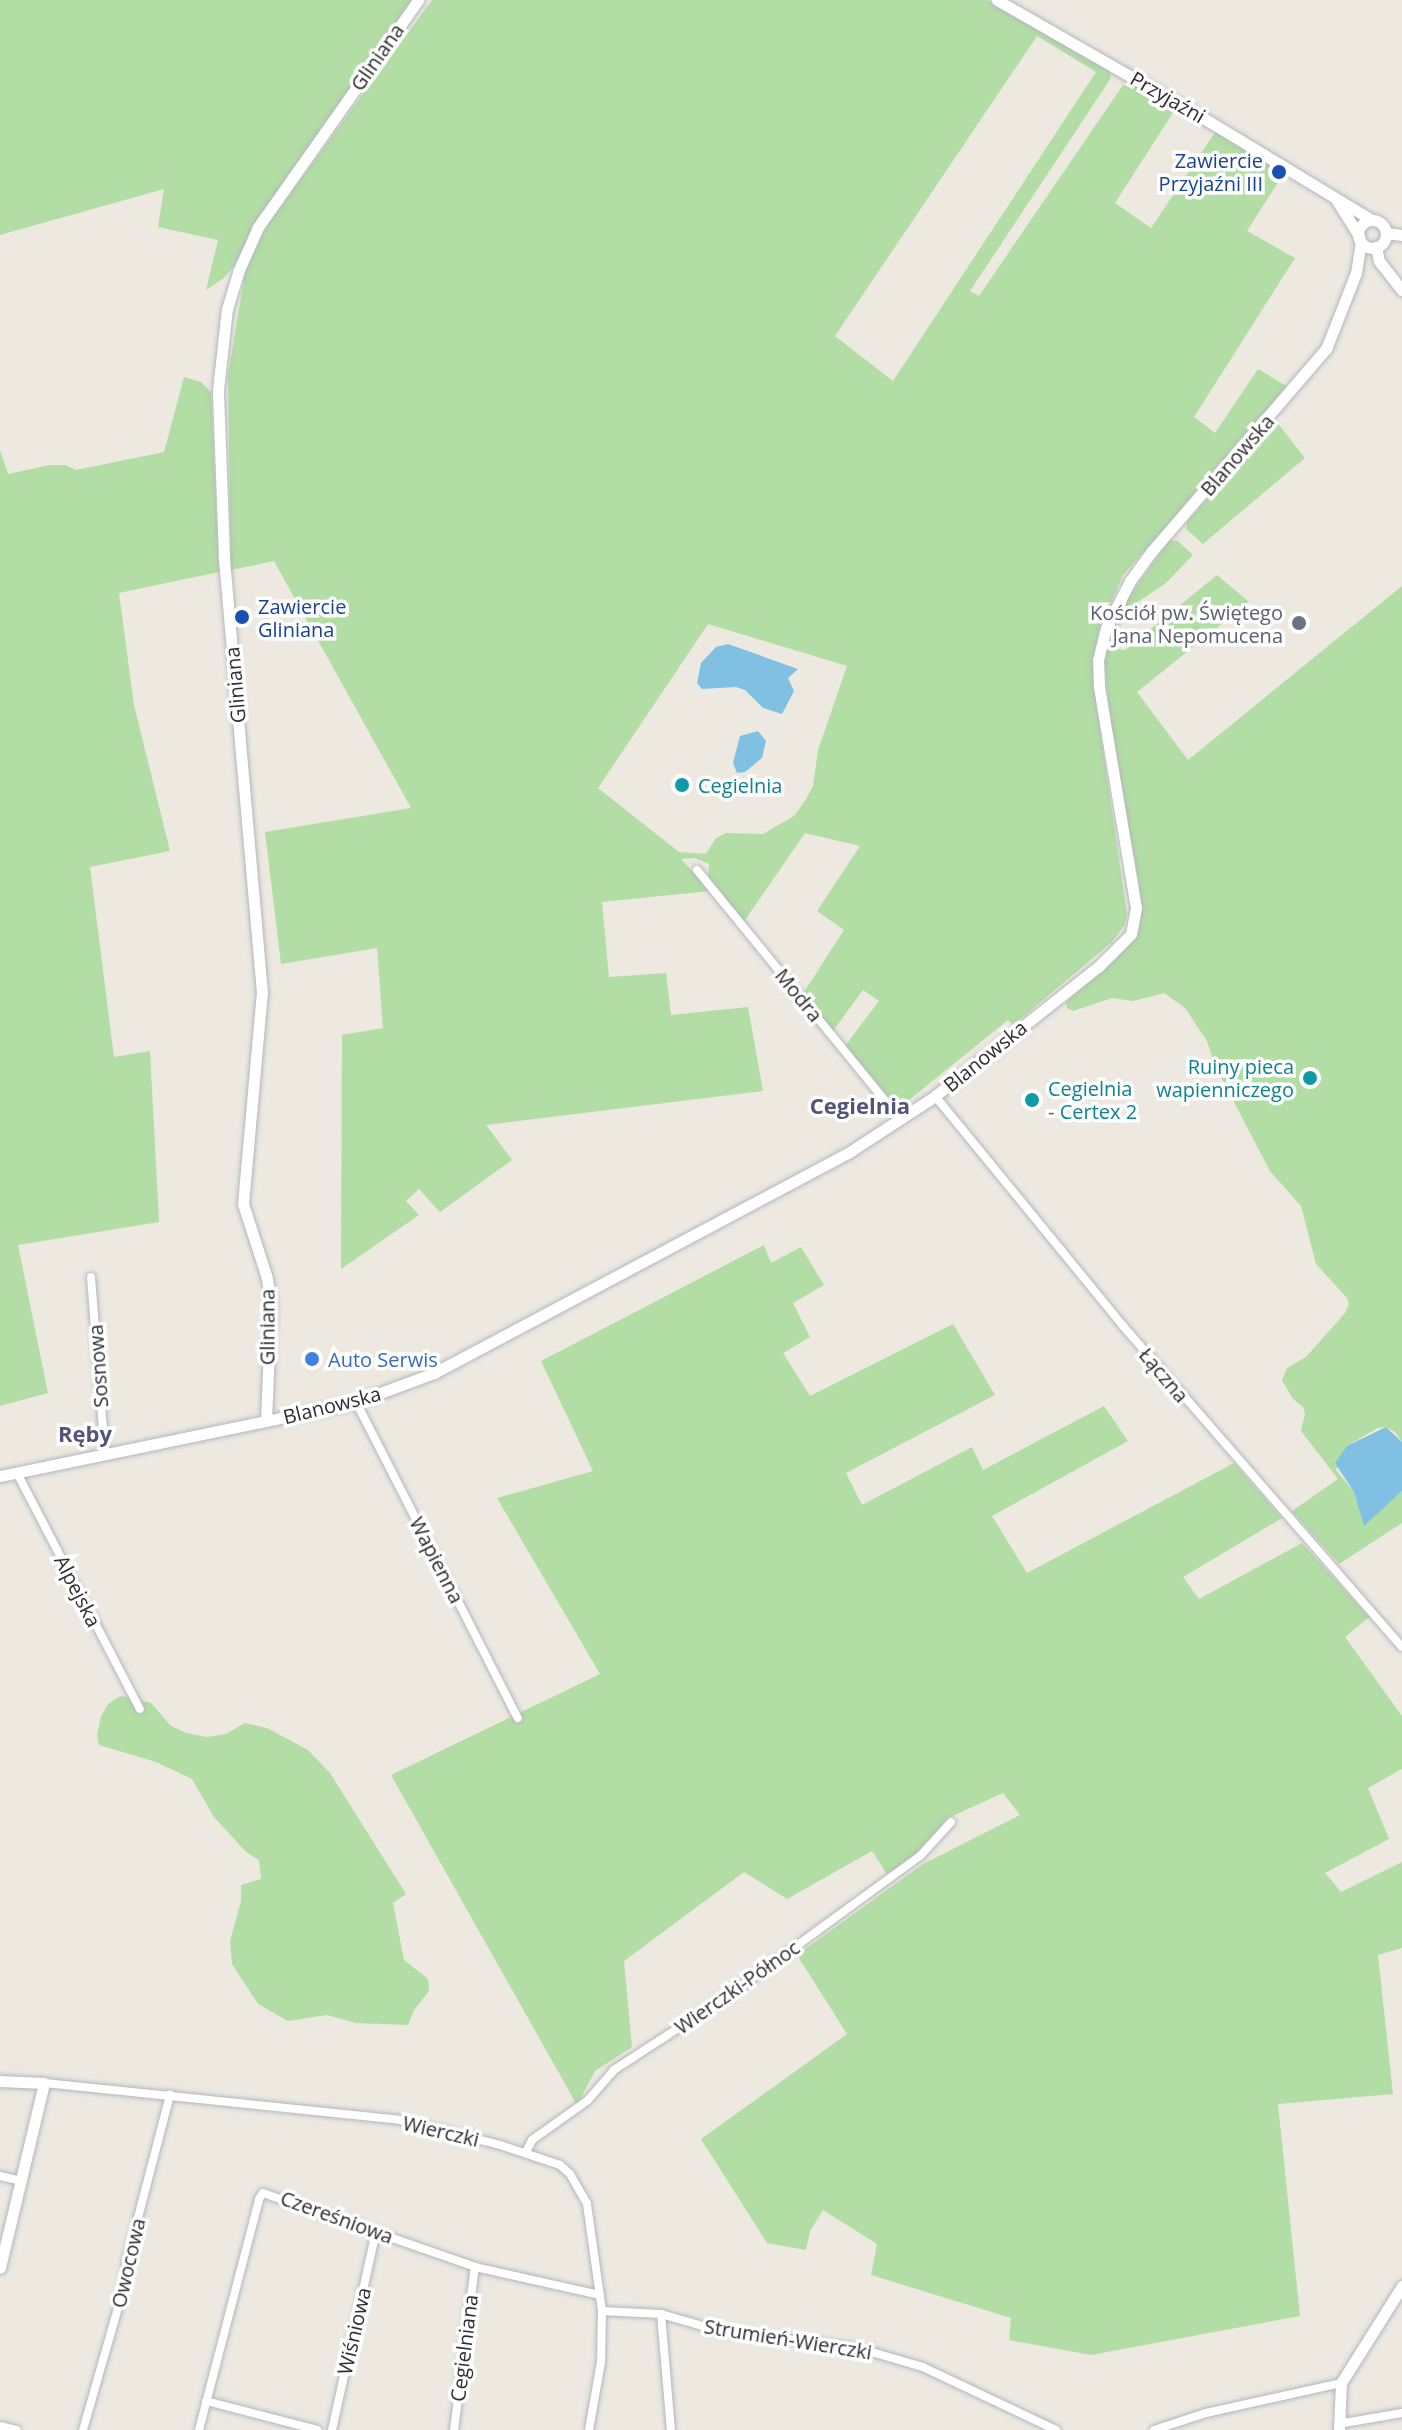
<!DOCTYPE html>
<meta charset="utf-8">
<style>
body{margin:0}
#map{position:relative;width:1402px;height:2430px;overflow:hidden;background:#ede9e1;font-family:"Open Sans",sans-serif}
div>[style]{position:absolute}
.green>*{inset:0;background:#b2dda4}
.water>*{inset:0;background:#80c0e2}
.roads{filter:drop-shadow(0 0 2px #b4b6bf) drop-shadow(0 0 2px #b4b6bf)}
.street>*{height:8px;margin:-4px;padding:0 4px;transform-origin:4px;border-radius:4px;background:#fff}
.secondary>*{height:11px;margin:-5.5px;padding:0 5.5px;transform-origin:5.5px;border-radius:5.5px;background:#fff}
.secondary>.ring{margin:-5.5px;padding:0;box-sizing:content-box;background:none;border:11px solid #fff;border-radius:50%}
.dots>*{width:22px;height:22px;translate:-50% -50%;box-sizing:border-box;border:4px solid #fff;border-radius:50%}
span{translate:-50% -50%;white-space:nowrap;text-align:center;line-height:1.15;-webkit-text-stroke:7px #fff;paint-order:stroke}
.street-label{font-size:20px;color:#2d2d2d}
.transit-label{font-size:20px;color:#164399}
.right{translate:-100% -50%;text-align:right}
.left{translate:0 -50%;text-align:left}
.worship-label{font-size:20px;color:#5b616d}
.culture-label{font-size:20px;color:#0d838f}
.shop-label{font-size:20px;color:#366cbe}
.neighbourhood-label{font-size:22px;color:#525579;font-weight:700}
</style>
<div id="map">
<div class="green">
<div style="clip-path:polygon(0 0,413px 0,273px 197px,239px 259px,224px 278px,206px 290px,218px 240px,158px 227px,164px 189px,0 235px)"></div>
<div style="clip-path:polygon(evenodd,432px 0,987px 0,1110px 71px,1111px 78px,970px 291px,979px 296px,1123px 85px,1135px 86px,1176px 108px,1115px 203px,1151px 228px,1216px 131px,1284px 173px,1247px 231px,1295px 258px,1194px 417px,1215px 433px,1258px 369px,1290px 388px,1123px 575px,1098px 633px,1093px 682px,1127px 914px,1124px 926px,1112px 942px,1013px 1025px,1008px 1020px,898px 1109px,845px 1046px,879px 1001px,863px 990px,833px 1031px,802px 995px,844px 930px,817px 911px,860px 846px,805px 833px,743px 923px,708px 879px,709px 864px,695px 858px,681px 859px,710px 891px,602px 902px,609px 977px,666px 973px,671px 1015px,748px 1007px,763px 1091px,486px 1125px,512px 1160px,440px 1212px,419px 1189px,406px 1201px,419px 1215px,341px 1269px,342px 1035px,383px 1028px,377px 948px,281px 964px,265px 832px,411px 808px,274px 561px,231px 570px,228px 375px,245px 273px,266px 227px,432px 0,1037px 36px,1096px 72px,893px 381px,835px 336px,1037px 36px,432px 0,708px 624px,847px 666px,818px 750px,813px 786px,805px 801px,794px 816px,763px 834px,726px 833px,716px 838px,706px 854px,679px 852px,598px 788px,708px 624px)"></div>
<div style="clip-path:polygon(184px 377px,201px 382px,211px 392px,219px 572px,119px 593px,134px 705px,170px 851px,90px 867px,114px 1057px,150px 1051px,159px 1222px,18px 1245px,48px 1393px,0 1406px,0 450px,8px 474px,49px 465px,65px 465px,76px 470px,164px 452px)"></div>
<div style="clip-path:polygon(1276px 421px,1305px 458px,1203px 544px,1186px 529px,1187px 522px)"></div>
<div style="clip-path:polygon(1169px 540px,1178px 541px,1193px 555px,1166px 583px,1132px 606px,1117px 631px,1113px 644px,1117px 649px,1125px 650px,1217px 575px,1249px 602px,1137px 692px,1188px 760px,1402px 586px,1402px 1442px,1395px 1432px,1386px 1427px,1378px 1428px,1347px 1446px,1336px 1470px,1354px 1492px,1364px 1525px,1402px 1491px,1402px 1523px,1339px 1564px,1292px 1511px,1338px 1479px,1301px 1431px,1305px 1414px,1303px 1407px,1293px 1399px,1282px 1380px,1287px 1368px,1306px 1357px,1345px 1313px,1349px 1304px,1347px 1298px,1316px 1264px,1301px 1206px,1270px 1171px,1215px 1066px,1207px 1041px,1185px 1008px,1164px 993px,1133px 1001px,1112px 998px,1073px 1011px,1067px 1008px,1066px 1002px,1117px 958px,1140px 928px,1138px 878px,1114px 750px,1104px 660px,1106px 646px,1122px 607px)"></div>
<div style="clip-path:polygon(764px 1245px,771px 1263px,801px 1247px,824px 1285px,793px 1303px,810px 1337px,783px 1353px,810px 1396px,953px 1324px,995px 1395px,846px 1473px,862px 1505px,972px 1447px,983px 1470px,1104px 1406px,1128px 1441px,992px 1516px,1027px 1573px,1234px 1463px,1282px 1518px,1183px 1577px,1199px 1599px,1302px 1543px,1369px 1617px,1345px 1637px,1402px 1716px,1402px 1769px,1368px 1788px,1389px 1839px,1325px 1873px,1341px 1892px,1402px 1862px,1402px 1948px,1378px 1955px,1393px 2094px,1278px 2104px,1300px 2316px,1091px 2355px,1009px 2340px,1011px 2318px,871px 2275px,877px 2244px,823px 2210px,810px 2231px,806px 2250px,767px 2243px,701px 2139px,847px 2034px,797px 1955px,923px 1864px,1020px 1815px,1003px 1793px,948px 1818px,918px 1853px,887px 1874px,872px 1851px,787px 1899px,744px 1872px,624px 1961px,632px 2047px,595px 2071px,577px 2105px,391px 1775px,600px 1674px,497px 1498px,593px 1471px,541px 1361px)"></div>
<div style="clip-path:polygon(121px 1696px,151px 1703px,171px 1726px,186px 1733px,207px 1737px,226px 1734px,245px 1723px,267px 1728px,308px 1750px,330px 1773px,406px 1894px,393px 1903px,404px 1960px,428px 1979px,429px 1991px,414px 2010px,408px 2025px,356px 2023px,327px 2015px,288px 2021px,258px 2004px,232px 1964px,230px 1941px,241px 1901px,241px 1885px,261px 1879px,259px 1860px,246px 1852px,214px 1817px,192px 1779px,156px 1762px,99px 1745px,97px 1736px,101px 1716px,109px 1703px)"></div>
</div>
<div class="water">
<div style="clip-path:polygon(728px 644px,798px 669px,788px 678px,794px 691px,782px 714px,763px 708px,745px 690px,736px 687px,702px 689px,697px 683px,701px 663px,716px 647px)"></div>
<div style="clip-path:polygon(758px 731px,766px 741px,762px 758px,745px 772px,737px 773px,733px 763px,740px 736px)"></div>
<div style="clip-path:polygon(1386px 1427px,1402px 1442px,1402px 1491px,1364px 1526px,1354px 1492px,1335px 1463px,1347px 1446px)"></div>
</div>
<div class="roads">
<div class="street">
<div style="left:697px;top:870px;width:323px;rotate:50.8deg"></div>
<div style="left:935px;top:1096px;width:297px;rotate:50.7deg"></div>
<div style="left:1123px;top:1326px;width:425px;rotate:49deg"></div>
<div style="left:91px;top:1277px;width:179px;rotate:85.5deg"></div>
<div style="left:356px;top:1402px;width:355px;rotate:62.9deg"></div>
<div style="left:17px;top:1473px;width:266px;rotate:62.5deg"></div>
<div style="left:44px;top:2083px;width:358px;rotate:5.9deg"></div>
<div style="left:400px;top:2120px;width:103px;rotate:14deg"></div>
<div style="left:500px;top:2145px;width:63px;rotate:18.4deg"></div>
<div style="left:560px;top:2165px;width:13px;rotate:42deg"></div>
<div style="left:570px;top:2174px;width:34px;rotate:60deg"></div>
<div style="left:587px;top:2204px;width:108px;rotate:82deg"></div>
<div style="left:602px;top:2311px;width:51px;rotate:91.1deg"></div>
<div style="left:601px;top:2362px;width:69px;rotate:100deg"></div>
<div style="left:526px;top:2152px;width:13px;rotate:-63deg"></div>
<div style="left:532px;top:2140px;width:69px;rotate:-35.5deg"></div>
<div style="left:588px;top:2100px;width:40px;rotate:-49deg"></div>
<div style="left:614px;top:2070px;width:141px;rotate:-33.1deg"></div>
<div style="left:732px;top:1993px;width:233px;rotate:-36.1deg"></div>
<div style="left:920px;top:1856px;width:46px;rotate:-47.6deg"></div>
<div style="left:0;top:2176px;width:22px;rotate:13deg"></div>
<div style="left:602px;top:2311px;width:59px;rotate:2.9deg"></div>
<div style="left:661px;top:2314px;width:61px;rotate:16.1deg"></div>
<div style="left:720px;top:2331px;width:139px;rotate:7deg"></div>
<div style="left:858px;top:2348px;width:68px;rotate:16.3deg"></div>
<div style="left:923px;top:2367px;width:147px;rotate:25.3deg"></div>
<div style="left:661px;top:2314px;width:116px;rotate:85.1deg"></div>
<div style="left:206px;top:2401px;width:115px;rotate:14.6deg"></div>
<div style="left:1338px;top:2424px;width:65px;rotate:-9.8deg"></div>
<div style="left:0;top:2426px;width:17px;rotate:13deg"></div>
<div style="left:83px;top:2430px;width:141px;rotate:-74deg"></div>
<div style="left:122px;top:2294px;width:34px;rotate:-82deg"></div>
<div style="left:127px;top:2260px;width:171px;rotate:-75.4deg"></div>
<div style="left:199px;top:2430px;width:239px;rotate:-75.4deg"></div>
<div style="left:259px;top:2199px;width:7px;rotate:-56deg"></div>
<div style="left:263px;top:2193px;width:225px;rotate:19.2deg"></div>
<div style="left:475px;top:2267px;width:128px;rotate:12.6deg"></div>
<div style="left:332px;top:2430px;width:204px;rotate:-77.5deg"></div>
<div style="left:454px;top:2430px;width:164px;rotate:-82.7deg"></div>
<div style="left:1154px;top:2430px;width:55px;rotate:-18.1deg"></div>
<div style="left:1206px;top:2413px;width:138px;rotate:-12.5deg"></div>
</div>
<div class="secondary">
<div style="left:997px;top:0;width:245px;rotate:29.8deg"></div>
<div style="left:1210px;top:122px;width:189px;rotate:31.2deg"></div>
<div style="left:1336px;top:199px;width:44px;rotate:58.1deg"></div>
<div class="ring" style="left:1358px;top:220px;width:17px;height:17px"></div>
<div style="left:1386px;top:233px;width:16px;rotate:7deg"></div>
<div style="left:1376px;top:247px;width:14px;rotate:78deg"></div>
<div style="left:1379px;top:261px;width:37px;rotate:52deg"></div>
<div style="left:266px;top:1421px;width:119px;rotate:-87.6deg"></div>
<div style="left:271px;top:1302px;width:27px;rotate:-100deg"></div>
<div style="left:266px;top:1275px;width:75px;rotate:-107.9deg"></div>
<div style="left:243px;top:1204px;width:212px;rotate:-84.9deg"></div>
<div style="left:262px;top:993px;width:439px;rotate:-95deg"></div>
<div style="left:224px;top:556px;width:166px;rotate:-92.1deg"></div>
<div style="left:218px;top:390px;width:81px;rotate:-83.7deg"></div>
<div style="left:227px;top:309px;width:39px;rotate:-73deg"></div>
<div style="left:238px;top:272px;width:49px;rotate:-66deg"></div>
<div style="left:258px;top:227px;width:278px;rotate:-54.8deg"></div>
<div style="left:0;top:1476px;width:364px;rotate:-11.7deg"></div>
<div style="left:356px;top:1402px;width:83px;rotate:-20.4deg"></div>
<div style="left:434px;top:1373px;width:469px;rotate:-28deg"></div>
<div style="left:848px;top:1153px;width:104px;rotate:-33.2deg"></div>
<div style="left:935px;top:1096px;width:208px;rotate:-38.4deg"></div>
<div style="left:1098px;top:967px;width:47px;rotate:-45deg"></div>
<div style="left:1131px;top:934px;width:26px;rotate:-79deg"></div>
<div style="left:1136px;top:908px;width:224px;rotate:-99.5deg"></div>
<div style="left:1099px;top:687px;width:27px;rotate:-92deg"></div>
<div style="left:1098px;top:660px;width:33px;rotate:-76deg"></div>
<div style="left:1106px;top:628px;width:53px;rotate:-62.9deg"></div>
<div style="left:1130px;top:581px;width:37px;rotate:-54deg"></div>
<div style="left:1152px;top:551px;width:267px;rotate:-49.3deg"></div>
<div style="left:1326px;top:349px;width:82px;rotate:-68.5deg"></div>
<div style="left:1356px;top:273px;width:32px;rotate:-81deg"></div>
<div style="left:0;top:2081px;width:44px;rotate:2.6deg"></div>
<div style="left:44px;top:2083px;width:190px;rotate:103.4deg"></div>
<div style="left:1339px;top:2430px;width:47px;rotate:-87.6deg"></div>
<div style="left:1341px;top:2383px;width:115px;rotate:-57.8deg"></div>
</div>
</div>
<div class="dots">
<div style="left:1279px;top:172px;background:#1a4fb4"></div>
<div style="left:242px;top:617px;background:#1a4fb4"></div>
<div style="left:1299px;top:623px;background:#6b7280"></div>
<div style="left:682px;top:785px;background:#0f9aa8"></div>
<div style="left:1310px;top:1078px;background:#0f9aa8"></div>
<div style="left:1032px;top:1100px;background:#0f9aa8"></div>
<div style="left:312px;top:1359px;background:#3f7fe0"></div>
</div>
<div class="street-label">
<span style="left:377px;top:57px;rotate:-55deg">Gliniana</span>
<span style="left:1168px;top:97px;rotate:30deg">Przyjaźni</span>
<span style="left:1237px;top:455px;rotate:-49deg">Blanowska</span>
<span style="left:235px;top:685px;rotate:-95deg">Gliniana</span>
<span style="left:799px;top:995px;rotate:51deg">Modra</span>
<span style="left:985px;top:1056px;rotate:-39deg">Blanowska</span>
<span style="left:267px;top:1327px;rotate:-90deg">Gliniana</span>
<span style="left:98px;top:1366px;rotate:-94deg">Sosnowa</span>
<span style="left:1164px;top:1375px;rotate:50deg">Łączna</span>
<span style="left:332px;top:1405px;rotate:-14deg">Blanowska</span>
<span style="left:437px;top:1560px;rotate:63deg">Wapienna</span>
<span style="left:78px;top:1591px;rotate:63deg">Alpejska</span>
<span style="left:737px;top:1987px;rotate:-35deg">Wierczki-Północ</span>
<span style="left:441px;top:2131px;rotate:13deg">Wierczki</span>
<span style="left:337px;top:2217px;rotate:20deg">Czereśniowa</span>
<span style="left:128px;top:2263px;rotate:-77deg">Owocowa</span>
<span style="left:354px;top:2331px;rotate:-77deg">Wiśniowa</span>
<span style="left:788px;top:2339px;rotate:9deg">Strumień-Wierczki</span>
<span style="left:464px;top:2348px;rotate:-83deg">Cegielniana</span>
</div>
<div class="transit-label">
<span class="right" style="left:1263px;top:172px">Zawiercie<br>Przyjaźni III</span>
<span class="left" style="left:258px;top:618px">Zawiercie<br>Gliniana</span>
</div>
<div class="worship-label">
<span class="right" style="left:1283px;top:624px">Kościół pw. Świętego<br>Jana Nepomucena</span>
</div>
<div class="culture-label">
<span class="left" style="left:698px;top:785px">Cegielnia</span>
<span class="right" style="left:1294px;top:1078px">Ruiny pieca<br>wapienniczego</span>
<span class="left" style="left:1048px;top:1100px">Cegielnia<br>- Certex 2</span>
</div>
<div class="shop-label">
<span class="left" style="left:328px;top:1359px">Auto Serwis</span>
</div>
<div class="neighbourhood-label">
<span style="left:860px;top:1106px">Cegielnia</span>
<span style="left:85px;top:1434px">Ręby</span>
</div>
</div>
